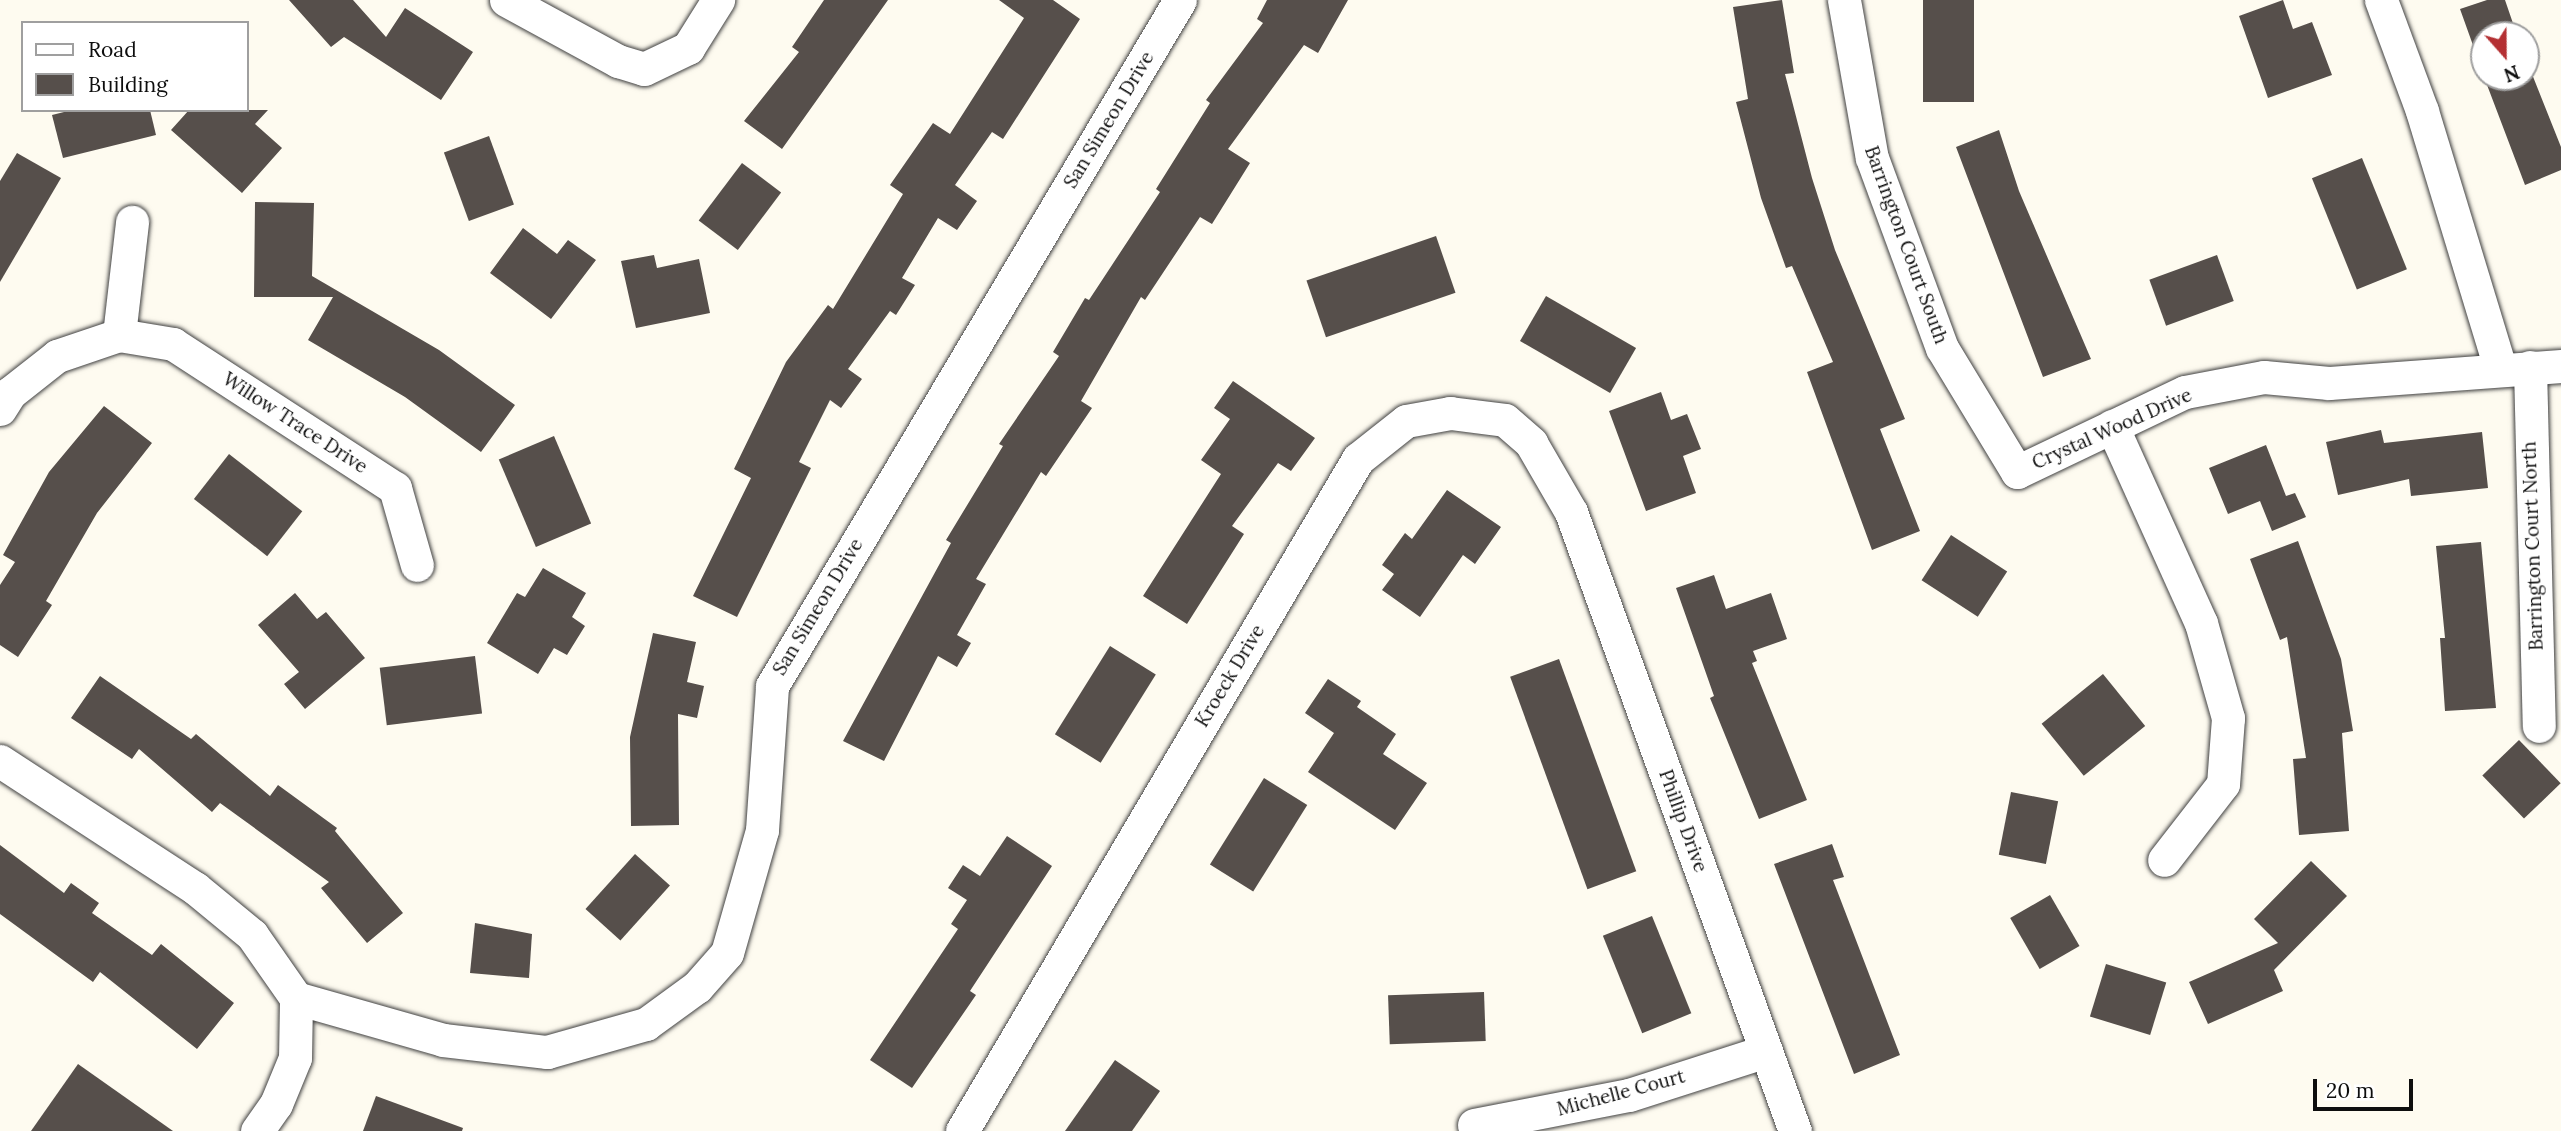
<!DOCTYPE html>
<style>
body{margin:0}
#map{position:relative;width:2561px;height:1131px;overflow:hidden;background:#fefbf0;font-family:Lora,serif}
div>[style]{position:absolute}
.building>*{inset:0;background:#564f4b;transform-origin:0 0}
.roads{filter:drop-shadow(0 0 2px #414141) drop-shadow(0 0 2px #414141)}
.minor>*{height:33px;margin:-16.5px;padding:0 16.5px;transform-origin:16.5px;border-radius:16.5px;background:#fff}
span{translate:-50% -50%;white-space:nowrap;text-align:center;line-height:1.15;-webkit-text-stroke:7px #fff;paint-order:stroke}
.street-label{font-size:19px;color:#0e0e0e}
.legend{position:absolute;left:21px;top:21px;width:228px;height:91px;box-sizing:border-box;background:#fff;border:2px solid #9f9f9f;margin:0;padding:9px 12px;list-style:none;font-size:21px;color:#0e0e0e}
.legend li{display:flex;align-items:center;gap:14px;height:35px}
.legend b{width:35px;border:2px solid #9f9f9f}
.north{position:absolute;left:2470px;top:21px;width:70px;height:70px;box-sizing:border-box;background:#fff;border:2px solid #9f9f9f;border-radius:50%;rotate:159deg;font-size:19px;font-weight:700;line-height:28px;text-align:center;color:#0e0e0e}
.north::after{content:'';display:block;margin:auto;width:24px;height:32px;background:#b43033;clip-path:polygon(50% 0,100% 100%,50% 72%,0 100%)}
.scale{position:absolute;left:2313px;top:1079px;width:100px;height:32px;box-sizing:border-box;border:4px solid #0e0e0e;border-top:0;padding-left:9px;font-size:21px;line-height:24px;white-space:nowrap;color:#0e0e0e;-webkit-text-stroke:5px #fff;paint-order:stroke}
</style>
<div id="map">
<div class="building">
<div style="clip-path:polygon(289px 0,353px 0,386px 37px,405px 8px,473px 52px,441px 100px,344px 37px,331px 47px)"></div>
<div style="clip-path:polygon(824px 0,888px 0,782px 149px,744px 121px,799px 52px,792px 47px)"></div>
<div style="clip-path:polygon(999px 0,1053px 0,1080px 19px,1003px 139px,992px 132px,955px 185px,977px 201px,957px 230px,938px 218px,902px 278px,915px 285px,896px 315px,890px 311px,848px 369px,862px 379px,841px 408px,830px 400px,799px 462px,811px 468px,737px 617px,693px 596px,751px 478px,734px 469px,786px 362px,828px 305px,833px 309px,903px 194px,890px 185px,933px 123px,950px 134px,1024px 18px)"></div>
<div style="clip-path:polygon(1267px 0,1348px 0,1318px 53px,1304px 45px,1228px 149px,1250px 163px,1212px 224px,1200px 217px,1145px 300px,1141px 297px,1081px 401px,1092px 408px,1046px 476px,1041px 472px,976px 579px,986px 584px,957px 635px,971px 643px,957px 667px,938px 656px,884px 761px,843px 741px,951px 543px,946px 540px,1003px 446px,999px 444px,1059px 356px,1053px 352px,1085px 298px,1089px 300px,1160px 192px,1156px 189px,1210px 103px,1206px 100px,1263px 23px,1257px 19px)"></div>
<div style="clip-path:polygon(1782px 0,1794px 73px,1785px 74px,1812px 178px,1835px 250px,1905px 419px,1880px 429px,1920px 531px,1872px 550px,1807px 372px,1833px 362px,1792px 266px,1786px 268px,1761px 198px,1736px 102px,1748px 99px,1733px 7px)"></div>
<div style="left:1923px;top:0;width:51px;height:102px"></div>
<div style="clip-path:polygon(2283px 0,2293px 29px,2312px 22px,2332px 75px,2268px 98px,2239px 16px)"></div>
<div style="clip-path:polygon(2487px 0,2505px 0,2517px 35px,2484px 35px,2484px 76px,2460px 9px)"></div>
<div style="clip-path:polygon(2526px 59px,2561px 147px,2561px 170px,2525px 185px,2484px 77px,2526px 77px)"></div>
<div style="clip-path:polygon(72px 110px,150px 110px,156px 135px,63px 158px,52px 115px)"></div>
<div style="clip-path:polygon(189px 110px,268px 110px,255px 124px,282px 148px,242px 193px,171px 130px)"></div>
<div style="clip-path:polygon(1999px 130px,2019px 191px,2091px 359px,2043px 377px,1956px 147px)"></div>
<div style="left:489px;top:136px;width:73px;height:48px;rotate:70deg"></div>
<div style="clip-path:polygon(17px 153px,61px 178px,0 282px,0 181px)"></div>
<div style="left:2362px;top:158px;width:120px;height:54px;rotate:68deg"></div>
<div style="left:742px;top:163px;width:49px;height:72px;rotate:37deg"></div>
<div style="clip-path:polygon(255px 202px,314px 203px,312px 276px,439px 350px,515px 405px,481px 452px,405px 397px,308px 340px,333px 297px,254px 297px)"></div>
<div style="clip-path:polygon(523px 228px,557px 254px,568px 240px,596px 260px,551px 319px,490px 273px)"></div>
<div style="left:1436px;top:236px;width:60px;height:137px;rotate:71deg"></div>
<div style="clip-path:polygon(654px 255px,657px 268px,699px 259px,710px 313px,636px 328px,621px 261px)"></div>
<div style="left:2217px;top:255px;width:49px;height:72px;rotate:70deg"></div>
<div style="left:1546px;top:296px;width:104px;height:52px;rotate:30deg"></div>
<div style="clip-path:polygon(1233px 381px,1315px 438px,1291px 471px,1278px 463px,1232px 526px,1244px 534px,1187px 624px,1143px 596px,1221px 474px,1201px 460px,1230px 419px,1214px 408px)"></div>
<div style="clip-path:polygon(1661px 392px,1671px 420px,1687px 414px,1701px 449px,1683px 456px,1696px 493px,1646px 511px,1609px 411px)"></div>
<div style="clip-path:polygon(104px 406px,152px 443px,97px 513px,46px 601px,52px 605px,18px 657px,0 645px,0 585px,15px 562px,3px 555px,49px 472px)"></div>
<div style="clip-path:polygon(2381px 430px,2384px 443px,2482px 432px,2488px 488px,2411px 496px,2409px 479px,2338px 495px,2326px 442px)"></div>
<div style="left:554px;top:436px;width:95px;height:60px;rotate:67deg"></div>
<div style="clip-path:polygon(2266px 445px,2286px 496px,2295px 493px,2306px 517px,2272px 531px,2260px 501px,2228px 514px,2209px 468px)"></div>
<div style="left:229px;top:454px;width:93px;height:57px;rotate:38deg"></div>
<div style="clip-path:polygon(1447px 490px,1501px 527px,1475px 564px,1463px 555px,1420px 617px,1382px 590px,1394px 574px,1382px 565px,1405px 533px,1412px 539px)"></div>
<div style="left:1951px;top:535px;width:67px;height:54px;rotate:33deg"></div>
<div style="clip-path:polygon(2298px 541px,2341px 659px,2353px 731px,2342px 733px,2349px 831px,2299px 835px,2293px 759px,2306px 758px,2287px 637px,2280px 640px,2250px 559px)"></div>
<div style="clip-path:polygon(2481px 542px,2496px 708px,2445px 711px,2440px 638px,2445px 638px,2436px 546px)"></div>
<div style="clip-path:polygon(543px 568px,586px 593px,572px 617px,585px 626px,567px 655px,554px 648px,538px 674px,487px 643px,517px 593px,525px 597px)"></div>
<div style="clip-path:polygon(1714px 575px,1726px 609px,1771px 593px,1787px 639px,1753px 651px,1757px 661px,1752px 663px,1807px 800px,1759px 819px,1710px 698px,1714px 696px,1676px 588px)"></div>
<div style="clip-path:polygon(295px 593px,317px 619px,326px 612px,365px 658px,305px 709px,284px 684px,299px 672px,258px 625px)"></div>
<div style="clip-path:polygon(653px 633px,696px 642px,687px 682px,704px 686px,697px 718px,678px 714px,679px 825px,631px 826px,630px 737px)"></div>
<div style="left:1110px;top:646px;width:54px;height:104px;rotate:32deg"></div>
<div style="left:475px;top:656px;width:58px;height:96px;rotate:83deg"></div>
<div style="left:1559px;top:659px;width:226px;height:52px;rotate:70deg"></div>
<div style="left:2103px;top:674px;width:67px;height:79px;rotate:51deg"></div>
<div style="clip-path:polygon(100px 676px,191px 739px,196px 734px,270px 796px,278px 785px,337px 828px,335px 831px,403px 913px,367px 943px,321px 888px,329px 882px,220px 803px,212px 812px,139px 749px,132px 759px,71px 718px)"></div>
<div style="clip-path:polygon(1328px 679px,1361px 701px,1357px 707px,1396px 734px,1383px 754px,1427px 783px,1395px 830px,1308px 772px,1334px 733px,1305px 713px)"></div>
<div style="left:2519px;top:740px;width:60px;height:51px;rotate:46deg"></div>
<div style="left:1264px;top:778px;width:51px;height:102px;rotate:32deg"></div>
<div style="left:2011px;top:792px;width:48px;height:64px;rotate:11deg"></div>
<div style="clip-path:polygon(1007px 836px,1052px 866px,970px 991px,976px 995px,912px 1088px,870px 1060px,958px 929px,951px 924px,967px 900px,948px 888px,963px 865px,980px 876px)"></div>
<div style="clip-path:polygon(1832px 844px,1844px 877px,1833px 880px,1900px 1055px,1854px 1074px,1774px 864px)"></div>
<div style="clip-path:polygon(0 845px,64px 893px,71px 883px,99px 903px,92px 913px,152px 955px,161px 944px,234px 1003px,197px 1049px,100px 972px,93px 982px,0 914px)"></div>
<div style="left:635px;top:854px;width:47px;height:74px;rotate:42deg"></div>
<div style="clip-path:polygon(2311px 861px,2347px 896px,2274px 970px,2283px 991px,2208px 1024px,2189px 982px,2278px 943px,2254px 919px)"></div>
<div style="left:2050px;top:895px;width:59px;height:46px;rotate:60deg"></div>
<div style="left:1652px;top:916px;width:105px;height:53px;rotate:68deg"></div>
<div style="clip-path:polygon(475px 923px,532px 934px,529px 978px,470px 973px)"></div>
<div style="left:2106px;top:964px;width:63px;height:55px;rotate:17deg"></div>
<div style="left:1484px;top:992px;width:49px;height:96px;rotate:88deg"></div>
<div style="clip-path:polygon(1115px 1060px,1160px 1091px,1132px 1131px,1065px 1131px)"></div>
<div style="clip-path:polygon(78px 1064px,173px 1131px,31px 1131px)"></div>
<div style="clip-path:polygon(376px 1096px,463px 1128px,462px 1131px,363px 1131px)"></div>
</div>
<div class="roads">
<div class="minor">
<div style="left:506px;top:0;width:128px;rotate:28.6deg"></div>
<div style="left:618px;top:61px;width:27px;rotate:17deg"></div>
<div style="left:644px;top:69px;width:49px;rotate:-25.5deg"></div>
<div style="left:688px;top:48px;width:57px;rotate:-58deg"></div>
<div style="left:1844px;top:0;width:160px;rotate:80deg"></div>
<div style="left:1872px;top:158px;width:202px;rotate:69.8deg"></div>
<div style="left:1942px;top:348px;width:145px;rotate:58.8deg"></div>
<div style="left:2017px;top:472px;width:186px;rotate:-25.5deg"></div>
<div style="left:2185px;top:392px;width:80px;rotate:-10.8deg"></div>
<div style="left:2264px;top:377px;width:65px;rotate:5.3deg"></div>
<div style="left:2329px;top:383px;width:233px;rotate:-4.2deg"></div>
<div style="left:2381px;top:0;width:118px;rotate:69.7deg"></div>
<div style="left:2422px;top:111px;width:269px;rotate:73.1deg"></div>
<div style="left:119px;top:335px;width:55px;rotate:9.5deg"></div>
<div style="left:173px;top:344px;width:265px;rotate:33deg"></div>
<div style="left:395px;top:488px;width:80px;rotate:74.1deg"></div>
<div style="left:2530px;top:367px;width:359px;rotate:88.6deg"></div>
<div style="left:0;top:409px;width:19px;rotate:-58deg"></div>
<div style="left:10px;top:393px;width:60px;rotate:-38.2deg"></div>
<div style="left:57px;top:356px;width:65px;rotate:-18.7deg"></div>
<div style="left:119px;top:335px;width:114px;rotate:-83.4deg"></div>
<div style="left:2112px;top:426px;width:216px;rotate:65.7deg"></div>
<div style="left:2201px;top:623px;width:99px;rotate:74.1deg"></div>
<div style="left:2228px;top:718px;width:66px;rotate:94.3deg"></div>
<div style="left:2223px;top:784px;width:96px;rotate:127.8deg"></div>
<div style="left:0;top:761px;width:233px;rotate:33.1deg"></div>
<div style="left:195px;top:888px;width:74px;rotate:39.5deg"></div>
<div style="left:252px;top:935px;width:77px;rotate:55.1deg"></div>
<div style="left:296px;top:998px;width:153px;rotate:15.9deg"></div>
<div style="left:443px;top:1040px;width:105px;rotate:6.6deg"></div>
<div style="left:547px;top:1052px;width:103px;rotate:-15.8deg"></div>
<div style="left:646px;top:1024px;width:63px;rotate:-36deg"></div>
<div style="left:697px;top:987px;width:45px;rotate:-48.6deg"></div>
<div style="left:727px;top:953px;width:128px;rotate:-74.1deg"></div>
<div style="left:762px;top:830px;width:144px;rotate:-86deg"></div>
<div style="left:772px;top:686px;width:798px;rotate:-59.26deg"></div>
<div style="left:1474px;top:1125px;width:158px;rotate:-11deg"></div>
<div style="left:1629px;top:1095px;width:144px;rotate:-17.8deg"></div>
<div style="left:257px;top:1131px;width:33px;rotate:-55deg"></div>
<div style="left:276px;top:1104px;width:50px;rotate:-67.6deg"></div>
<div style="left:295px;top:1058px;width:60px;rotate:-89deg"></div>
<div style="left:962px;top:1131px;width:780px;rotate:-59.49deg"></div>
<div style="left:1358px;top:459px;width:61px;rotate:-38.4deg"></div>
<div style="left:1406px;top:421px;width:45px;rotate:-10.3deg"></div>
<div style="left:1450px;top:413px;width:55px;rotate:7.3deg"></div>
<div style="left:1505px;top:420px;width:35px;rotate:41deg"></div>
<div style="left:1531px;top:443px;width:80px;rotate:59.9deg"></div>
<div style="left:1571px;top:512px;width:658px;rotate:70.11deg"></div>
</div>
</div>
<div class="street-label">
<span style="left:1109px;top:120px;rotate:-59deg">San Simeon Drive</span>
<span style="left:1906px;top:245px;rotate:70deg">Barrington Court South</span>
<span style="left:295px;top:423px;rotate:33deg">Willow Trace Drive</span>
<span style="left:2112px;top:429px;rotate:-24deg">Crystal Wood Drive</span>
<span style="left:2533px;top:546px;rotate:-92deg">Barrington Court North</span>
<span style="left:818px;top:607px;rotate:-59deg">San Simeon Drive</span>
<span style="left:1230px;top:676px;rotate:-59deg">Kroeck Drive</span>
<span style="left:1683px;top:821px;rotate:70deg">Phillip Drive</span>
<span style="left:1621px;top:1093px;rotate:-15deg">Michelle Court</span>
</div>
<ul class="legend">
<li><b style="height:9px;background:#fff"></b>Road</li>
<li><b style="height:19px;background:#564f4b"></b>Building</li>
</ul>
<div class="north">N</div>
<div class="scale">20 m</div>
</div>
